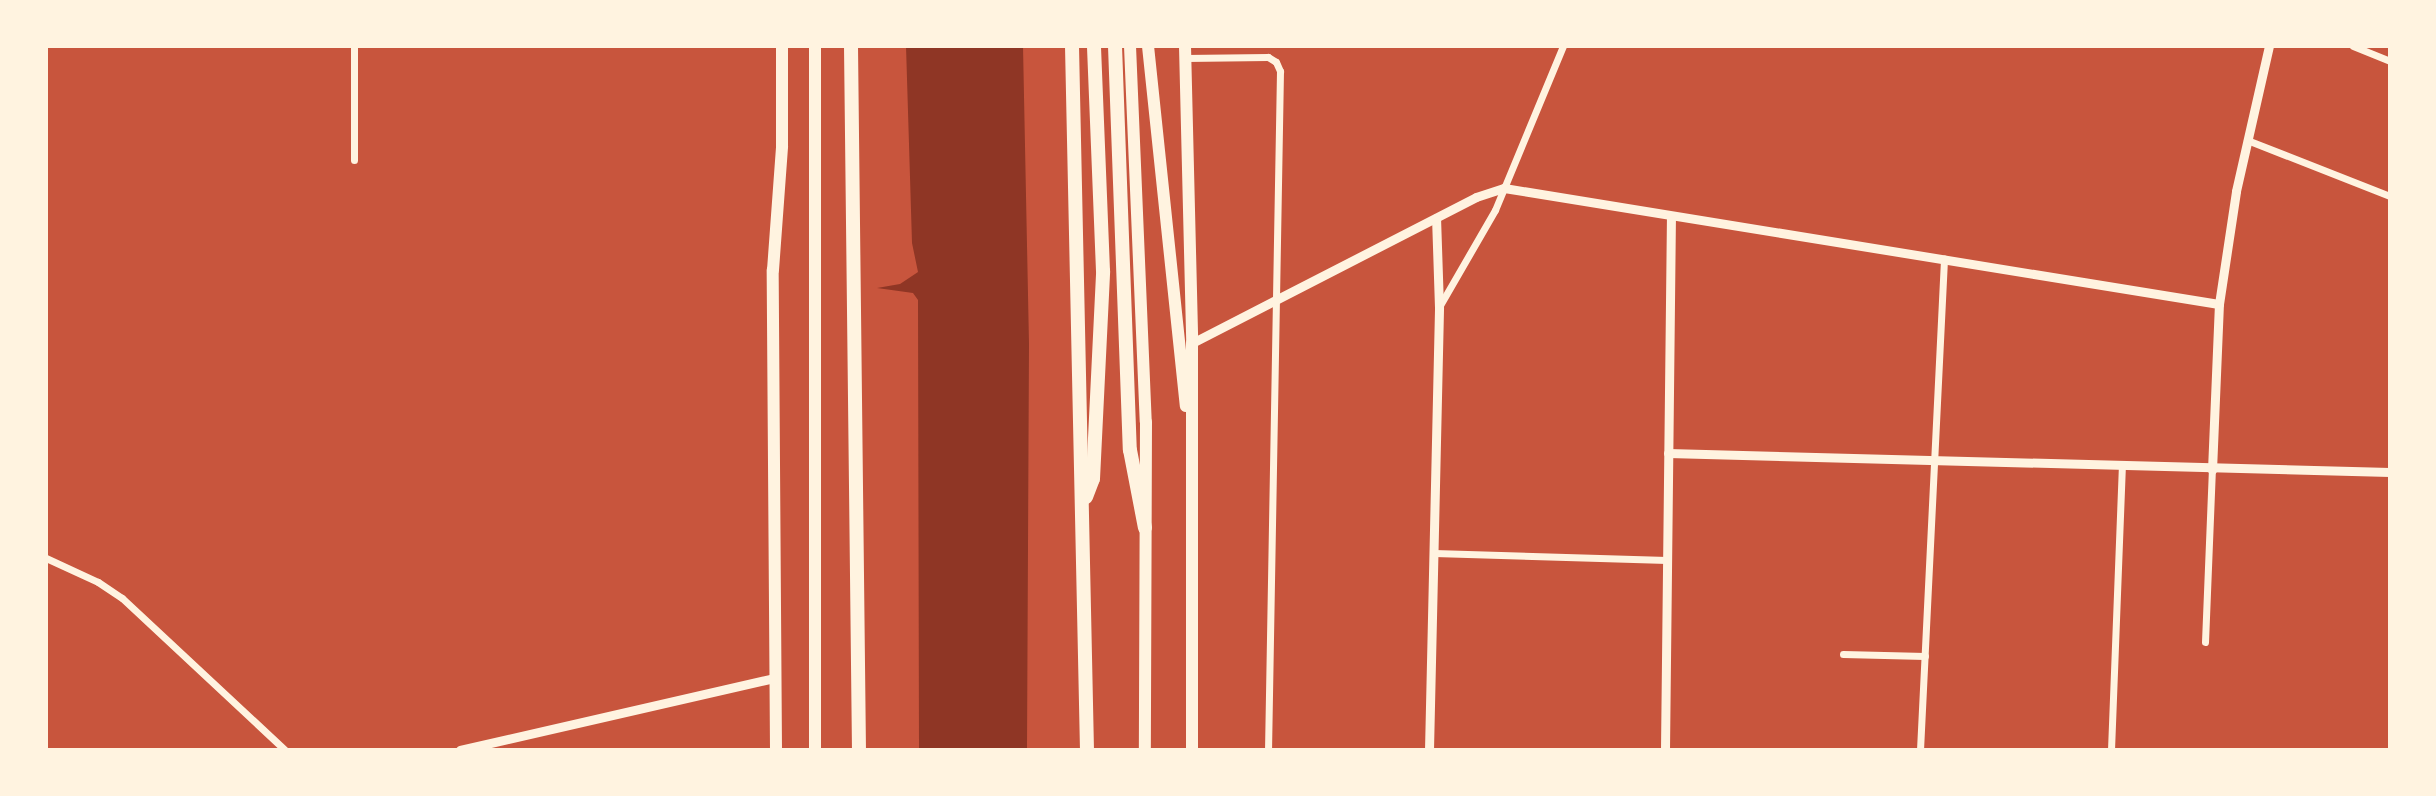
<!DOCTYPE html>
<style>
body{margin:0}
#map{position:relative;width:2436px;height:796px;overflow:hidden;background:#c8553d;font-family:Manrope,sans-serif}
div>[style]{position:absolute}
.water>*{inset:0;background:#8f3625}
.minor>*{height:7px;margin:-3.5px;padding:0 3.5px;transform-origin:3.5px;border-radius:3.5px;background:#fff3e0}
.tertiary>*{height:9px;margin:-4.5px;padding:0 4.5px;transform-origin:4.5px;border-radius:4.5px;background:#fff3e0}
.trunk>*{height:12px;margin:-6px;padding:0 6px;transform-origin:6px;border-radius:6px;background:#fff3e0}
.motorway>*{height:14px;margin:-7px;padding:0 7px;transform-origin:7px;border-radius:7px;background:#fff3e0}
span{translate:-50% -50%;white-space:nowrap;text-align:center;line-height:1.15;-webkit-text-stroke:7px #fff3e0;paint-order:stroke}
.frame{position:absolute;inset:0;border:48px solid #fff3e0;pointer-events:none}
</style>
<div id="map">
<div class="water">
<div style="clip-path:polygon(906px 46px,1023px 46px,1029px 344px,1027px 750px,919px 750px,918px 300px,913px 293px,877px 288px,900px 284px,918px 272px,912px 243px)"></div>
</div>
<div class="minor">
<div style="left:2353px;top:46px;width:40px;rotate:22deg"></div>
<div style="left:1185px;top:58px;width:83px;rotate:-0.7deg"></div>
<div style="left:1268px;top:57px;width:9px;rotate:32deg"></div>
<div style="left:1276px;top:62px;width:10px;rotate:66deg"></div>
<div style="left:1280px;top:71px;width:679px;rotate:91.01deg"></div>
<div style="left:2247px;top:140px;width:154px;rotate:21.4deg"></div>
<div style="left:354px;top:160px;width:114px;rotate:-90deg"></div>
<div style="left:1439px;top:307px;width:112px;rotate:-60deg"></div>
<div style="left:1495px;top:210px;width:178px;rotate:-67.5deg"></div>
<div style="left:1434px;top:553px;width:233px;rotate:1.7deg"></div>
<div style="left:46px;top:558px;width:57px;rotate:24.8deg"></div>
<div style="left:98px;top:582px;width:29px;rotate:34deg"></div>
<div style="left:122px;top:598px;width:223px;rotate:43deg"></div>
<div style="left:2205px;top:642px;width:172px;rotate:-87.7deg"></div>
<div style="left:1843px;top:654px;width:82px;rotate:1.4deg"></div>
<div style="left:1920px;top:750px;width:492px;rotate:-87.2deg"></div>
<div style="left:2111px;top:750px;width:283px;rotate:-87.8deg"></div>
</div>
<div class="tertiary">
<div style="left:1192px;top:343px;width:319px;rotate:-27.2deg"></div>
<div style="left:1476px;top:197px;width:29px;rotate:-18deg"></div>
<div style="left:1504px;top:188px;width:724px;rotate:9.22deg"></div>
<div style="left:1668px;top:453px;width:722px;rotate:1.51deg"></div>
<div style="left:2212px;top:470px;width:166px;rotate:-87.6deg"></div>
<div style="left:2219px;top:304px;width:114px;rotate:-81.4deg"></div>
<div style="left:2236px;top:191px;width:149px;rotate:-77.2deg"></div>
<div style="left:460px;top:750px;width:322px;rotate:-12.9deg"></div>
<div style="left:1429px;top:750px;width:443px;rotate:-88.7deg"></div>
<div style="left:1439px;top:307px;width:89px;rotate:-91.9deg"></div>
<div style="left:1665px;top:750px;width:534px;rotate:-89.36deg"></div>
</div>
<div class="trunk">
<div style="left:815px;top:46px;width:704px;rotate:90deg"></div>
<div style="left:1130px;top:46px;width:376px;rotate:87.6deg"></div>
<div style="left:1146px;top:422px;width:328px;rotate:90.2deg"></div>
<div style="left:1148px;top:46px;width:362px;rotate:84deg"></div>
<div style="left:1185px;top:46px;width:297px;rotate:88.6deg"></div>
<div style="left:1192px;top:343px;width:407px;rotate:90deg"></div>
<div style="left:776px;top:750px;width:480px;rotate:-90.4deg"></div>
<div style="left:773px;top:270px;width:124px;rotate:-85.8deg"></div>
<div style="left:782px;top:146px;width:100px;rotate:-90deg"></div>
</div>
<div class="motorway">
<div style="left:851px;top:46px;width:704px;rotate:89.35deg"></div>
<div style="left:1072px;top:46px;width:704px;rotate:88.78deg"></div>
<div style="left:1115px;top:46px;width:404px;rotate:87.9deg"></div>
<div style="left:1130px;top:450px;width:79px;rotate:79.1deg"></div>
<div style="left:1086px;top:497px;width:19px;rotate:-69deg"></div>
<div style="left:1093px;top:479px;width:208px;rotate:-87.2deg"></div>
<div style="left:1103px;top:271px;width:225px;rotate:-92.3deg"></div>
</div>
<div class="frame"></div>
</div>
